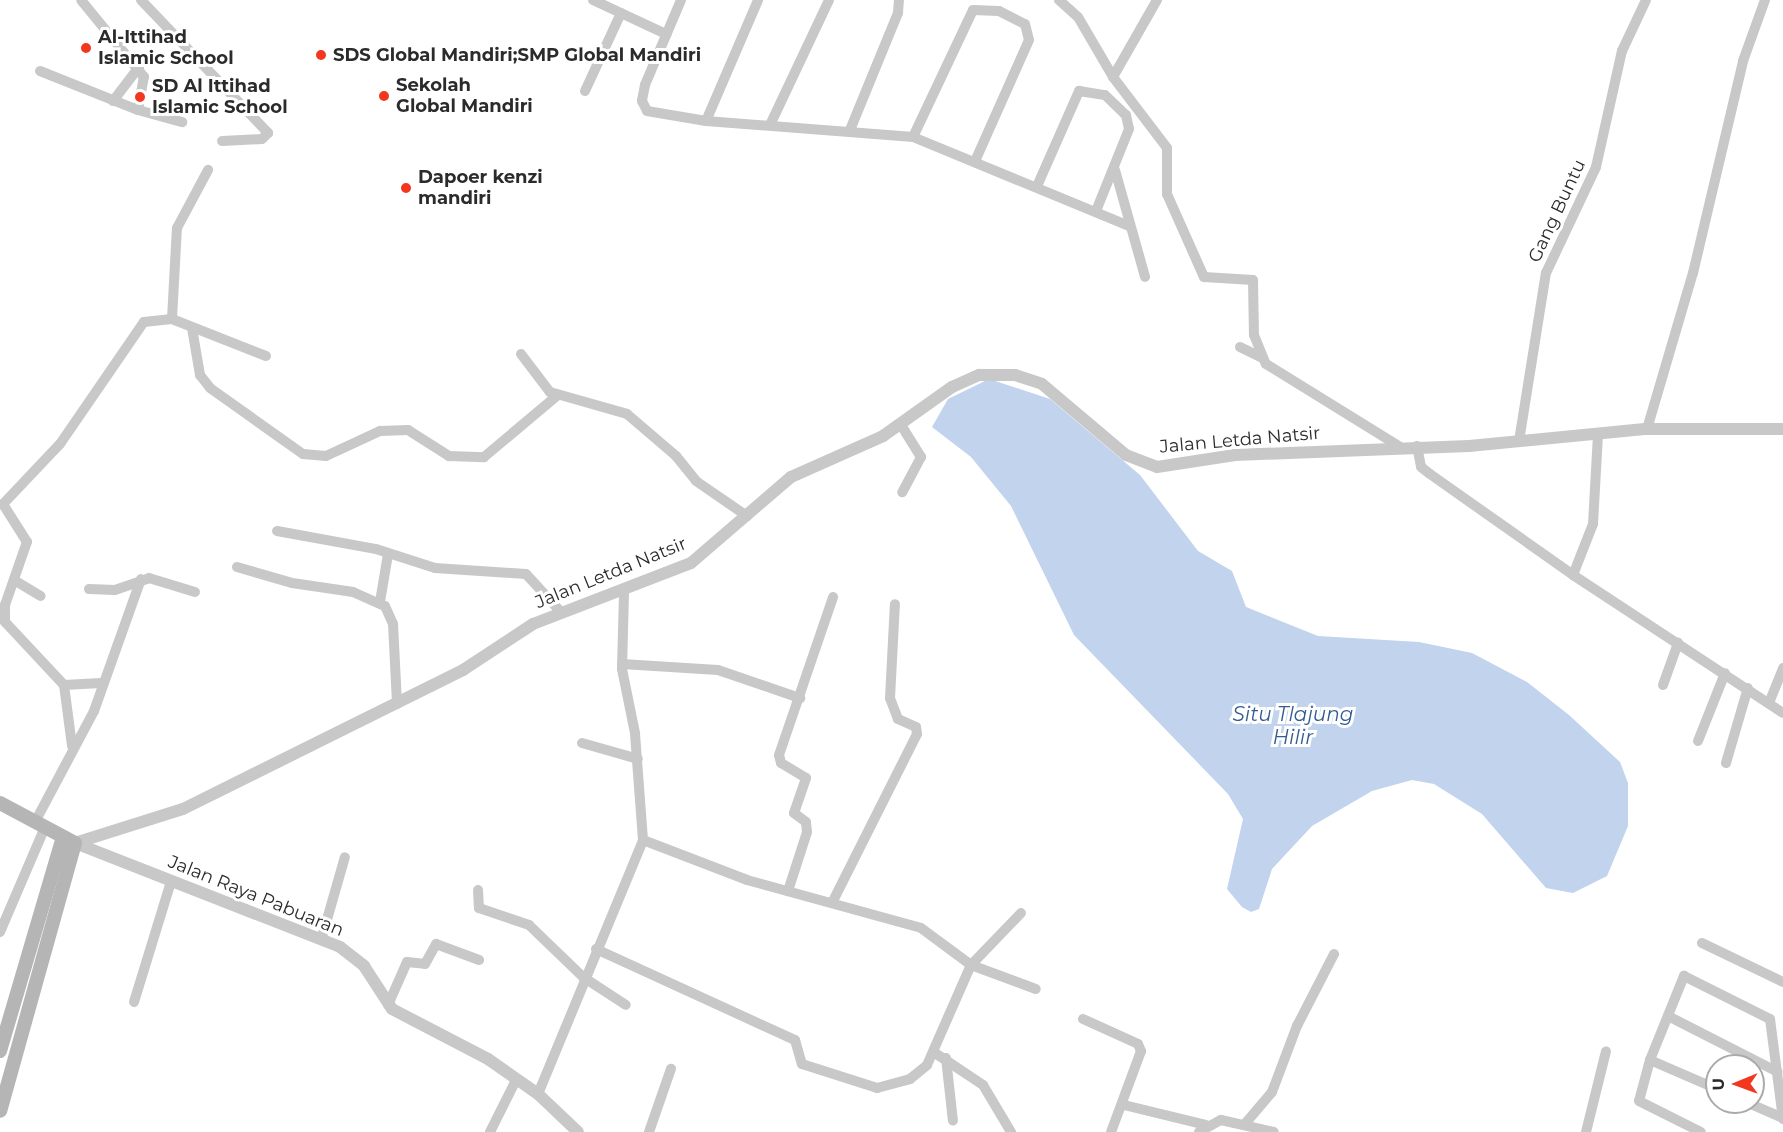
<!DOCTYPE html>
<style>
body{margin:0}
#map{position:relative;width:1783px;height:1132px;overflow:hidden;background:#fff;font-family:Montserrat,sans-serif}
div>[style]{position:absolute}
.water>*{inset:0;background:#c1d3ed}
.minor>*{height:10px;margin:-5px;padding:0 5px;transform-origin:5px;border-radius:5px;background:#c8c8c8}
.tertiary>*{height:12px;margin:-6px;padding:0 6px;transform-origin:6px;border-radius:6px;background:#c8c8c8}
.secondary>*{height:14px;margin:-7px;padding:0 7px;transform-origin:7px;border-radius:7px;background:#b5b5b5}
.dots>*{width:16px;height:16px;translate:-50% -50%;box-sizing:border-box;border:3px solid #fff;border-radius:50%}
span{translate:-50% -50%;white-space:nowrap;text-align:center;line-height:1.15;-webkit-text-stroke:6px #fff;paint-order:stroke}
.poi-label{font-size:18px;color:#2b2b2b;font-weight:700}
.left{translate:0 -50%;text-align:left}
.street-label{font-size:18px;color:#2b2b2b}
.water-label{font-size:20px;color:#355c92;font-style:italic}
.north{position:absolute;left:1705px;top:1054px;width:60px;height:60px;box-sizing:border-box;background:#fff;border:2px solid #aaa;border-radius:50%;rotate:269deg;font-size:16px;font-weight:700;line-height:24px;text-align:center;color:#2b2b2b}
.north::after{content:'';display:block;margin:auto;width:21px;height:27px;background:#f2371e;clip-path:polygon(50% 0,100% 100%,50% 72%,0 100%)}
</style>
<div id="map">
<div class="water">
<div style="clip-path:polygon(989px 379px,1050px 399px,1140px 475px,1198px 551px,1232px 571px,1246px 607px,1318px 636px,1419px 642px,1472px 653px,1527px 682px,1569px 715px,1620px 762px,1628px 783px,1628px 826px,1607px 876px,1573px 893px,1546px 888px,1482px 814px,1434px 784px,1412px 780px,1372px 791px,1312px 826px,1272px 869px,1259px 909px,1251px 912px,1242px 907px,1227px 889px,1243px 819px,1228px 794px,1074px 635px,1011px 506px,971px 457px,932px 427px,948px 399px)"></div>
</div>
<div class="minor">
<div style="left:141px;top:0;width:184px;rotate:46.3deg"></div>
<div style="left:268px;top:133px;width:8px;rotate:135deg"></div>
<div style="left:262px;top:139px;width:40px;rotate:177.1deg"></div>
<div style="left:593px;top:0;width:81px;rotate:25deg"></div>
<div style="left:681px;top:0;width:92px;rotate:113deg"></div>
<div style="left:645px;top:85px;width:16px;rotate:101deg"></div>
<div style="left:642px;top:101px;width:11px;rotate:63deg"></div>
<div style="left:647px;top:111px;width:60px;rotate:9.6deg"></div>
<div style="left:706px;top:121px;width:208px;rotate:4.4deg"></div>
<div style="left:913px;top:137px;width:234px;rotate:22.4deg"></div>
<div style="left:1059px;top:0;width:25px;rotate:42deg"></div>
<div style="left:1078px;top:17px;width:69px;rotate:59.7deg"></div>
<div style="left:1113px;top:77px;width:89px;rotate:52.7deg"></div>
<div style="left:1167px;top:148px;width:46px;rotate:90deg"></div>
<div style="left:1167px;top:194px;width:91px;rotate:66deg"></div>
<div style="left:1204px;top:277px;width:49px;rotate:3.5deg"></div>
<div style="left:1253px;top:280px;width:55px;rotate:89deg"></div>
<div style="left:1254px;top:335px;width:31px;rotate:68deg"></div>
<div style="left:1266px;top:364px;width:156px;rotate:31.7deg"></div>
<div style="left:40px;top:71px;width:105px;rotate:21.7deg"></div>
<div style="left:138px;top:110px;width:34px;rotate:-80deg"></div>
<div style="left:144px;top:77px;width:99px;rotate:-129.3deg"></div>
<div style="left:1113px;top:77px;width:89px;rotate:-60.3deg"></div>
<div style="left:585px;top:91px;width:86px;rotate:-65.2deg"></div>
<div style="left:113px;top:101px;width:43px;rotate:-52.6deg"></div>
<div style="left:138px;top:110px;width:46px;rotate:15.3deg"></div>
<div style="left:706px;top:121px;width:132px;rotate:-66.7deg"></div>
<div style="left:770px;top:125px;width:138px;rotate:-64.7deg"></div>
<div style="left:850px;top:130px;width:126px;rotate:-67.7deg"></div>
<div style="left:898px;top:13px;width:13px;rotate:-86deg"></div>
<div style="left:913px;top:137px;width:140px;rotate:-64.7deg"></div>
<div style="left:973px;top:10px;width:26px;rotate:2deg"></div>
<div style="left:999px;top:11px;width:29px;rotate:27deg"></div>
<div style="left:1025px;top:24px;width:16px;rotate:76deg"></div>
<div style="left:1029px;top:40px;width:130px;rotate:114deg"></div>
<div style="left:1115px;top:170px;width:111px;rotate:74.3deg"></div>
<div style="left:1038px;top:184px;width:102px;rotate:-66.2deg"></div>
<div style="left:1079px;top:91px;width:26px;rotate:9deg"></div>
<div style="left:1105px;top:95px;width:29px;rotate:44deg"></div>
<div style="left:1126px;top:115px;width:14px;rotate:78deg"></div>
<div style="left:1129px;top:129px;width:88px;rotate:111.9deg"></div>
<div style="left:172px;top:319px;width:91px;rotate:-86.9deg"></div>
<div style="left:177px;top:228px;width:66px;rotate:-61.9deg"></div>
<div style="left:192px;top:328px;width:48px;rotate:80.3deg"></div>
<div style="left:200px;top:375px;width:16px;rotate:52deg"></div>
<div style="left:210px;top:388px;width:114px;rotate:35.4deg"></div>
<div style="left:303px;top:454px;width:23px;rotate:5deg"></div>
<div style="left:326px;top:456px;width:60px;rotate:-24.8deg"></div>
<div style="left:380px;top:431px;width:28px;rotate:-2deg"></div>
<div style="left:408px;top:430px;width:49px;rotate:32.4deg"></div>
<div style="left:449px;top:456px;width:35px;rotate:2deg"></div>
<div style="left:484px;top:457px;width:97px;rotate:-40deg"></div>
<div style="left:1240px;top:347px;width:25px;rotate:26deg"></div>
<div style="left:521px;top:354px;width:48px;rotate:52.7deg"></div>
<div style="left:550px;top:392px;width:80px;rotate:15.9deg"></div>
<div style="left:627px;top:414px;width:65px;rotate:40.6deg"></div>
<div style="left:676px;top:456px;width:32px;rotate:51deg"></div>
<div style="left:696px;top:481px;width:62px;rotate:34.5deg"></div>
<div style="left:901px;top:425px;width:38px;rotate:58deg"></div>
<div style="left:921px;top:457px;width:40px;rotate:118deg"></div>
<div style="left:1647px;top:429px;width:163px;rotate:-73.6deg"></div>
<div style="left:1693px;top:273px;width:218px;rotate:-76.7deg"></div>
<div style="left:1743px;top:61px;width:65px;rotate:-70.2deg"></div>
<div style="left:1519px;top:441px;width:170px;rotate:-80.9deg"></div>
<div style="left:1546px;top:273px;width:117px;rotate:-64.7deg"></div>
<div style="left:1596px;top:167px;width:119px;rotate:-77.4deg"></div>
<div style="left:1622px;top:51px;width:56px;rotate:-64.8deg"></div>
<div style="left:1417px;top:446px;width:21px;rotate:79deg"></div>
<div style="left:1421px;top:467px;width:11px;rotate:38deg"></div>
<div style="left:1430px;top:474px;width:175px;rotate:35.2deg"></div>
<div style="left:1573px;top:575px;width:251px;rotate:33.3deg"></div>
<div style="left:277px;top:531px;width:101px;rotate:10.3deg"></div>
<div style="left:376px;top:549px;width:62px;rotate:17.9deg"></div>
<div style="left:435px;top:568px;width:91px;rotate:3.8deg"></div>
<div style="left:526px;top:574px;width:50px;rotate:47.4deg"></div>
<div style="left:237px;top:567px;width:57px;rotate:16.2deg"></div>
<div style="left:292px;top:583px;width:62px;rotate:8.4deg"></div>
<div style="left:353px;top:592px;width:35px;rotate:24deg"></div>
<div style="left:385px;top:606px;width:20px;rotate:66deg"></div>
<div style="left:393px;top:624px;width:80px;rotate:87.1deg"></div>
<div style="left:1573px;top:575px;width:55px;rotate:-68.6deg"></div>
<div style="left:1593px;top:524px;width:90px;rotate:-86.8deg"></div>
<div style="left:14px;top:580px;width:31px;rotate:31deg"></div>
<div style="left:89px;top:589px;width:26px;rotate:2deg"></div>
<div style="left:115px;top:590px;width:36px;rotate:-19deg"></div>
<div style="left:149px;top:578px;width:48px;rotate:16.9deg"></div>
<div style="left:380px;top:602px;width:49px;rotate:-80.5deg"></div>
<div style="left:622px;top:664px;width:96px;rotate:3.6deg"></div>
<div style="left:718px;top:670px;width:87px;rotate:18.9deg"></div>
<div style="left:101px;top:683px;width:37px;rotate:177deg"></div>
<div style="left:64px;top:685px;width:86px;rotate:-133.1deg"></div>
<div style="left:5px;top:622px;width:17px;rotate:-90deg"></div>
<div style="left:5px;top:605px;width:67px;rotate:-70.8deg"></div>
<div style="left:27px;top:542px;width:45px;rotate:-122.3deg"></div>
<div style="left:3px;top:504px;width:83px;rotate:-46.5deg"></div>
<div style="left:60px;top:444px;width:148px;rotate:-55.5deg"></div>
<div style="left:144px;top:322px;width:28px;rotate:-6deg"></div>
<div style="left:172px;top:319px;width:101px;rotate:21.5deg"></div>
<div style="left:64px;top:685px;width:62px;rotate:82.5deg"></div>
<div style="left:1663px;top:685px;width:45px;rotate:-70.3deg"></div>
<div style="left:1769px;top:703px;width:38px;rotate:-68deg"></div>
<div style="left:1698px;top:741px;width:73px;rotate:-68.3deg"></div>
<div style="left:582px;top:743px;width:58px;rotate:15.9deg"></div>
<div style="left:1726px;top:763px;width:78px;rotate:-73.7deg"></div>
<div style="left:35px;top:822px;width:126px;rotate:-62deg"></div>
<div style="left:94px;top:711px;width:140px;rotate:-70.4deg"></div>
<div style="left:643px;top:840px;width:111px;rotate:21deg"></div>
<div style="left:747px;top:880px;width:180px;rotate:15.4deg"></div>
<div style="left:921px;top:928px;width:62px;rotate:36.5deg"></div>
<div style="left:971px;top:965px;width:69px;rotate:20.3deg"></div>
<div style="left:478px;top:890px;width:18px;rotate:87deg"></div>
<div style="left:479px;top:908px;width:53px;rotate:18.8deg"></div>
<div style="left:529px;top:925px;width:75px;rotate:43.9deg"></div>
<div style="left:583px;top:977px;width:51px;rotate:33.1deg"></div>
<div style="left:788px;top:891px;width:62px;rotate:-72.1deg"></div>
<div style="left:807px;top:832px;width:10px;rotate:-96deg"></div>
<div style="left:806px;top:822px;width:15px;rotate:-143deg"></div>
<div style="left:794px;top:813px;width:37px;rotate:-71deg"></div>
<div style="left:806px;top:778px;width:29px;rotate:-149deg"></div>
<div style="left:781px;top:763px;width:8px;rotate:-104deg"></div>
<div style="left:779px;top:755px;width:167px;rotate:-71.1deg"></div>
<div style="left:833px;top:901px;width:187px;rotate:-63.3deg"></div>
<div style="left:917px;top:734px;width:7px;rotate:-98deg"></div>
<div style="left:916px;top:727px;width:20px;rotate:-156deg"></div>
<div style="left:898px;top:719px;width:22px;rotate:-111deg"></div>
<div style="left:890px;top:698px;width:94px;rotate:-87deg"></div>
<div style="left:0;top:932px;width:114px;rotate:-66.8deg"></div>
<div style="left:322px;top:937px;width:83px;rotate:-74deg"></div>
<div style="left:1702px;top:943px;width:90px;rotate:25.7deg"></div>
<div style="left:596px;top:949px;width:219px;rotate:24.6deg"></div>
<div style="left:795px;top:1040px;width:25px;rotate:74deg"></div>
<div style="left:802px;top:1064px;width:79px;rotate:17.7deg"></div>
<div style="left:877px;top:1088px;width:34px;rotate:-15deg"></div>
<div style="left:910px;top:1079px;width:22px;rotate:-39deg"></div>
<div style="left:927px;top:1065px;width:109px;rotate:-66.3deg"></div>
<div style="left:971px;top:965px;width:72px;rotate:-46.1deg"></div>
<div style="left:134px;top:1002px;width:126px;rotate:-72.9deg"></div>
<div style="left:388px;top:1005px;width:47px;rotate:-66.2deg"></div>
<div style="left:407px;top:962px;width:18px;rotate:6deg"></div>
<div style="left:425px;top:964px;width:23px;rotate:-61deg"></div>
<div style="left:436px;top:944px;width:46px;rotate:20.4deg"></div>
<div style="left:1668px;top:1016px;width:123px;rotate:27deg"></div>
<div style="left:1083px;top:1019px;width:60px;rotate:24.4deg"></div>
<div style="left:1138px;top:1044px;width:8px;rotate:67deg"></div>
<div style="left:1141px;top:1051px;width:86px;rotate:110.3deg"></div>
<div style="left:935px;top:1053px;width:58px;rotate:33.7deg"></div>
<div style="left:983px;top:1085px;width:55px;rotate:59.2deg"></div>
<div style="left:946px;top:1058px;width:63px;rotate:83.7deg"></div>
<div style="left:1650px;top:1060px;width:42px;rotate:105deg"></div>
<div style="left:1639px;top:1101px;width:69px;rotate:26.6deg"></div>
<div style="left:1717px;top:1089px;width:73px;rotate:-156.6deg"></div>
<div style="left:1650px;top:1060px;width:91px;rotate:-68deg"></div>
<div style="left:1684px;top:976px;width:96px;rotate:26.6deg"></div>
<div style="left:1770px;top:1019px;width:101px;rotate:82.6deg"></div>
<div style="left:538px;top:1094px;width:275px;rotate:-67.5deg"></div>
<div style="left:643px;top:840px;width:107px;rotate:-94.3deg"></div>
<div style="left:635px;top:733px;width:65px;rotate:-101.5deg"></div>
<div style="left:622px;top:669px;width:78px;rotate:-88.5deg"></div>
<div style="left:1746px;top:1102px;width:40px;rotate:23.4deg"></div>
<div style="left:1124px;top:1105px;width:84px;rotate:13.7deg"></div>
<div style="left:1244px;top:1125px;width:43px;rotate:-49.7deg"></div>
<div style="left:1272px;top:1092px;width:71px;rotate:-69.3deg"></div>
<div style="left:1297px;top:1026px;width:81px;rotate:-62.8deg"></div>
<div style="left:490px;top:1132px;width:60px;rotate:-63.4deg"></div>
<div style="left:649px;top:1132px;width:67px;rotate:-70.8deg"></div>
<div style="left:1199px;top:1132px;width:25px;rotate:-29deg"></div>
<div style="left:1221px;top:1120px;width:54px;rotate:12.8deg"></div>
<div style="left:1586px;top:1132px;width:83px;rotate:-76.1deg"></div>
</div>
<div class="tertiary">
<div style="left:75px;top:843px;width:113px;rotate:-17.5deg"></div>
<div style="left:183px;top:809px;width:313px;rotate:-26.4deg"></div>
<div style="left:463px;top:670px;width:84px;rotate:-33.3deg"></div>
<div style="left:533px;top:624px;width:169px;rotate:-21.1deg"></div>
<div style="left:691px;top:563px;width:132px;rotate:-40.7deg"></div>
<div style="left:791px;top:477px;width:101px;rotate:-24deg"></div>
<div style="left:883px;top:436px;width:85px;rotate:-35.4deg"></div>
<div style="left:952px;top:387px;width:30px;rotate:-24deg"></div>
<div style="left:979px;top:375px;width:36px"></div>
<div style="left:1015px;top:375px;width:28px;rotate:18deg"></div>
<div style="left:1042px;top:384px;width:110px;rotate:40.2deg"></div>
<div style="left:1126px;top:455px;width:33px;rotate:21deg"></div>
<div style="left:1157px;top:467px;width:79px;rotate:-8.7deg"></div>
<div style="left:1235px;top:455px;width:234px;rotate:-2.2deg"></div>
<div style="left:1469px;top:446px;width:179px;rotate:-5.5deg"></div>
<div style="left:1647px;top:429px;width:136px"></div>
<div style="left:75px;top:843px;width:285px;rotate:21.4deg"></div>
<div style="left:340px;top:947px;width:31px;rotate:38deg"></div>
<div style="left:364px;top:966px;width:51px;rotate:56.9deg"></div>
<div style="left:392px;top:1009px;width:108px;rotate:27.5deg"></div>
<div style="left:488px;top:1059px;width:61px;rotate:35deg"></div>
<div style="left:538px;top:1094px;width:55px;rotate:43.5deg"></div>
</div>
<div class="secondary">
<div style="left:0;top:803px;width:85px;rotate:28.1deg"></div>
<div style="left:75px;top:843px;width:278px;rotate:105.6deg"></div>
<div style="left:0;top:1051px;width:223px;rotate:-73.6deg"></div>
</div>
<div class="dots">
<div style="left:86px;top:48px;background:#f2371e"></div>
<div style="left:321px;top:55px;background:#f2371e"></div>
<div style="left:384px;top:96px;background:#f2371e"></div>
<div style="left:140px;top:97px;background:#f2371e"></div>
<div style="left:406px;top:188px;background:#f2371e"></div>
</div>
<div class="poi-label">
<span class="left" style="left:98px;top:48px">Al-Ittihad<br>Islamic School</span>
<span class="left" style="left:333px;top:55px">SDS Global Mandiri;SMP Global Mandiri</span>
<span class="left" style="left:396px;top:96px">Sekolah<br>Global Mandiri</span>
<span class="left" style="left:152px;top:97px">SD Al Ittihad<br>Islamic School</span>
<span class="left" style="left:418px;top:188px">Dapoer kenzi<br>mandiri</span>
</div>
<div class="street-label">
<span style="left:1557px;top:211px;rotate:-65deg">Gang Buntu</span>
<span style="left:1240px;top:440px;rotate:-5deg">Jalan Letda Natsir</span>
<span style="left:611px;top:573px;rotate:-22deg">Jalan Letda Natsir</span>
<span style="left:256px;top:896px;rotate:22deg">Jalan Raya Pabuaran</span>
</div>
<div class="water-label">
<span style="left:1293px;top:726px">Situ Tlajung<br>Hilir</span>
</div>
<div class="north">U</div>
</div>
